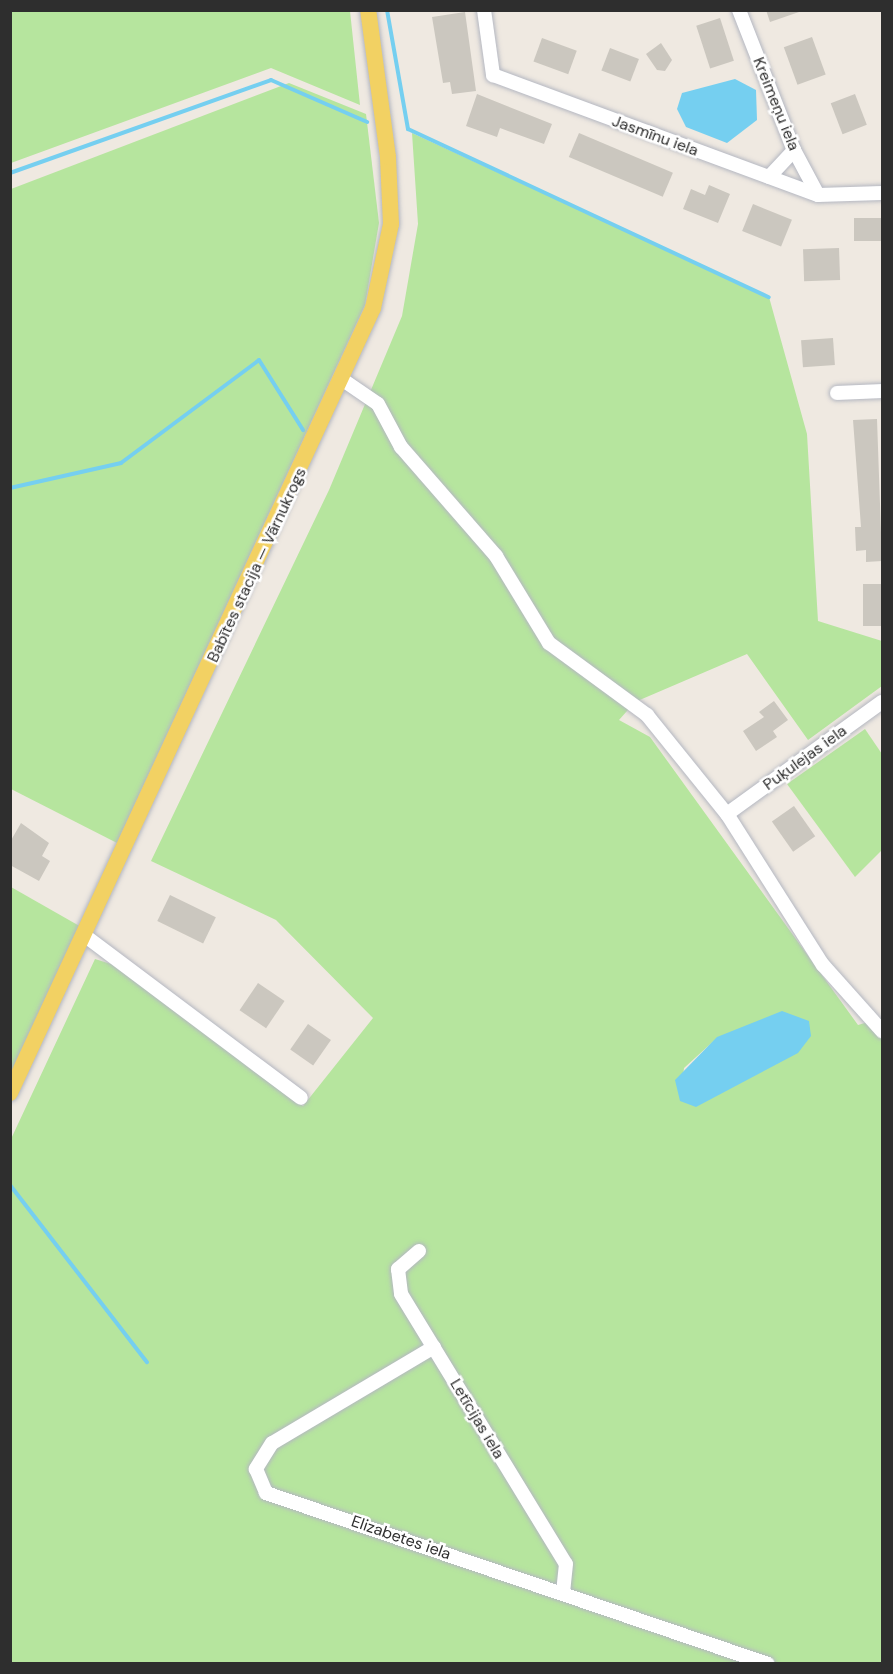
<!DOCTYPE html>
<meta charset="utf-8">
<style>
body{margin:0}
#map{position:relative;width:893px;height:1674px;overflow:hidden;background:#efe9e1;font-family:"DM Sans",sans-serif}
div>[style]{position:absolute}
.green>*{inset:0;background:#b6e59e}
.water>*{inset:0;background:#75cff0}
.stream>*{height:4px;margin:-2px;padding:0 2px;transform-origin:2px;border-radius:2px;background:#75cff0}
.building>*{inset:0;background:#cbc7bf;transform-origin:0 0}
.roads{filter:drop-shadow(0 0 2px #b4b7c1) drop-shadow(0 0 2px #b4b7c1)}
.minor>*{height:14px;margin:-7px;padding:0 7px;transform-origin:7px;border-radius:7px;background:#fff}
.major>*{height:16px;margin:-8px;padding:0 8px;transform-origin:8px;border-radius:8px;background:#f2d163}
span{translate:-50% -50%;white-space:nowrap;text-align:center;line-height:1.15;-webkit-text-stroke:5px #fff;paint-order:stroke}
.street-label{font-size:16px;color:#2e2e2e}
.frame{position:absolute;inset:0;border:12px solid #2e2e2e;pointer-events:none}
</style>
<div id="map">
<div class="green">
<div style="clip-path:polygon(11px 10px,350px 11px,360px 105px,271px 68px,11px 163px)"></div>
<div style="clip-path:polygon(289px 83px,366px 114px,379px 223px,365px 305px,117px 843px,11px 789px,11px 189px)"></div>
<div style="clip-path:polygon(evenodd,412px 133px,769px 297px,807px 434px,818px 621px,882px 641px,882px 686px,808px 740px,747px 654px,635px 702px,619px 720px,650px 737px,858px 1025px,882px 1018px,882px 1663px,11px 1664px,11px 1139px,95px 959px,114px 965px,303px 1106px,373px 1018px,276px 920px,151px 861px,329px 490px,402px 316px,418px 224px,412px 133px,718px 1037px,680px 1101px,684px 1068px,718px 1037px)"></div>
<div style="clip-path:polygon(865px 729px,882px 754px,882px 850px,855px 877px,787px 784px)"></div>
<div style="clip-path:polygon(11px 887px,83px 928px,11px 1080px)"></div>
</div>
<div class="water">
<div style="clip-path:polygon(735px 79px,756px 90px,757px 120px,727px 143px,686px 127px,677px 109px,682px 93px)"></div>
<div style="clip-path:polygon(782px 1011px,809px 1021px,811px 1036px,798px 1053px,696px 1107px,680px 1101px,675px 1080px,717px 1037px)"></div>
</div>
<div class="stream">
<div style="left:387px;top:10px;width:121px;rotate:80deg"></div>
<div style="left:408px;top:129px;width:398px;rotate:25deg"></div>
<div style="left:10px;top:173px;width:277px;rotate:-19.6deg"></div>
<div style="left:271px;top:80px;width:105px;rotate:23.6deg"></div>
<div style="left:10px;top:488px;width:114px;rotate:-12.7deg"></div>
<div style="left:121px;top:463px;width:172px;rotate:-36.7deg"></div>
<div style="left:259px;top:360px;width:83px;rotate:57.8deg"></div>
<div style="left:10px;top:1185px;width:224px;rotate:52.3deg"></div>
</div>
<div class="building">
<div style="clip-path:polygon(766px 10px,799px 10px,799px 12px,770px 22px)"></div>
<div style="clip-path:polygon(465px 12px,476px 91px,452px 94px,450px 82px,443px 83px,432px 17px)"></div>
<div style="left:720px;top:18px;width:45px;height:25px;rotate:72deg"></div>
<div style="left:812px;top:37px;width:40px;height:30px;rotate:70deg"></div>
<div style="left:542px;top:38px;width:37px;height:25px;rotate:20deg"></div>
<div style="clip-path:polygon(661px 43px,672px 60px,665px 71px,657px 70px,646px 54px)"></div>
<div style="left:610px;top:48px;width:31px;height:24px;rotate:21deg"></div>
<div style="clip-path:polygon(477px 94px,552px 124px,544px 144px,500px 128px,497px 137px,466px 126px)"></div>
<div style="left:855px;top:94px;width:33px;height:26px;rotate:69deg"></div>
<div style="left:579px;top:133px;width:102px;height:26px;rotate:23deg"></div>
<div style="clip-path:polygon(709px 185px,730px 194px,718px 223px,683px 209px,691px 189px,705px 195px)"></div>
<div style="left:753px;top:204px;width:42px;height:29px;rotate:22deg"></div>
<div style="left:882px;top:218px;width:23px;height:28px;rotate:90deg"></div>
<div style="left:839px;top:248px;width:32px;height:36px;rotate:88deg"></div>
<div style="left:833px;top:338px;width:27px;height:32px;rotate:86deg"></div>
<div style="clip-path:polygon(877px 419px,882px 561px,866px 562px,866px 550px,856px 551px,855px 527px,861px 527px,853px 420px)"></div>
<div style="left:863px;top:584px;width:19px;height:42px"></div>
<div style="clip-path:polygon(774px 701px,788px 720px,773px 731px,777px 737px,756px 751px,743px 731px,764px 717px,759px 712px)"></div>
<div style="left:794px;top:806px;width:37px;height:27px;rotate:55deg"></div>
<div style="clip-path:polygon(21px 823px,49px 843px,42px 856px,50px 861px,39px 881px,10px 865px,10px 842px)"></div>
<div style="left:170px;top:895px;width:51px;height:29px;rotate:26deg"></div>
<div style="left:258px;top:983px;width:32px;height:33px;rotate:34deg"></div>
<div style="left:308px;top:1024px;width:28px;height:31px;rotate:35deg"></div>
</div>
<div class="roads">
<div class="minor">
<div style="left:484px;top:10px;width:66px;rotate:82.1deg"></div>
<div style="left:493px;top:75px;width:346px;rotate:20.3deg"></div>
<div style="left:818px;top:195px;width:64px;rotate:-1.8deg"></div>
<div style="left:739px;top:10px;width:150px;rotate:68.6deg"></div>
<div style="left:794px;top:150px;width:51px;rotate:61.9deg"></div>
<div style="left:769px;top:177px;width:37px;rotate:-47deg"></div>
<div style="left:343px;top:380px;width:42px;rotate:34.4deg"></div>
<div style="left:378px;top:404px;width:49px;rotate:61.9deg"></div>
<div style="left:401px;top:447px;width:145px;rotate:48.9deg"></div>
<div style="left:496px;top:556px;width:102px;rotate:58.7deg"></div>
<div style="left:549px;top:643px;width:122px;rotate:36.3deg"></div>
<div style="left:647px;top:715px;width:127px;rotate:51.1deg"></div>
<div style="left:727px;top:814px;width:179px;rotate:57.6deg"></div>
<div style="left:823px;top:965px;width:89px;rotate:48.2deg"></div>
<div style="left:837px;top:393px;width:45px;rotate:-2.5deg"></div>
<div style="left:727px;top:814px;width:191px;rotate:-35.9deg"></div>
<div style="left:84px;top:935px;width:271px;rotate:36.9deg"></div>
<div style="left:419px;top:1251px;width:28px;rotate:139deg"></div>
<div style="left:398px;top:1269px;width:25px;rotate:83deg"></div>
<div style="left:401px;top:1294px;width:316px;rotate:58.6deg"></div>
<div style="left:566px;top:1564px;width:29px;rotate:96deg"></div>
<div style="left:434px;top:1347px;width:188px;rotate:149.3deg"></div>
<div style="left:272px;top:1443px;width:31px;rotate:122deg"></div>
<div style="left:256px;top:1469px;width:26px;rotate:67deg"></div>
<div style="left:266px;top:1493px;width:530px;rotate:18.81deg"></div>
</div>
<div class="major">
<div style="left:10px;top:1093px;width:865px;rotate:-65.18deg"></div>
<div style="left:373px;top:308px;width:86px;rotate:-77.9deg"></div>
<div style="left:391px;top:224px;width:67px;rotate:-92.6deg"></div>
<div style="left:388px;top:157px;width:148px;rotate:-97.7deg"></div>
</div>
</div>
<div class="street-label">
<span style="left:776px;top:104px;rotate:68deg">Kreimeņu iela</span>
<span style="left:655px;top:136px;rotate:20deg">Jasmīnu iela</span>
<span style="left:257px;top:565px;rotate:-65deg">Babītes stacija — Vārnukrogs</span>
<span style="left:805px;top:758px;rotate:-36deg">Puķulejas iela</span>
<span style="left:477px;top:1419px;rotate:59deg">Letīcijas iela</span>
<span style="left:401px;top:1538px;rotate:19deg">Elizabetes iela</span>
</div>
<div class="frame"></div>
</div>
